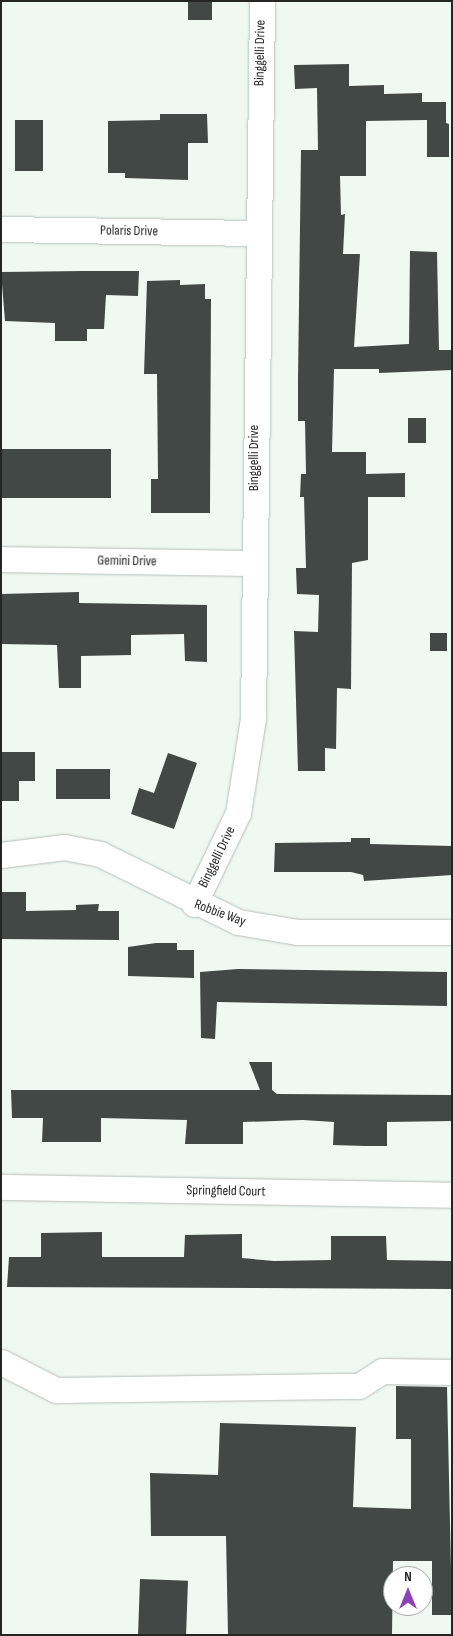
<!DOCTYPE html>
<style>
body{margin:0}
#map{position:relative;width:453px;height:1636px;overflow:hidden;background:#f0f8f3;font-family:"Sofia Sans Condensed",sans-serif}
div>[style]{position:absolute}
.building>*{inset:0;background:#424845;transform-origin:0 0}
.roads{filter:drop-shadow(0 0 1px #b8bfbb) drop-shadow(0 0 1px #b8bfbb)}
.minor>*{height:25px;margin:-12.5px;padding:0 12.5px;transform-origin:12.5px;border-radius:12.5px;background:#fff}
span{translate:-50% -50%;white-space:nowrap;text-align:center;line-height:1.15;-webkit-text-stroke:5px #fff;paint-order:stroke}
.street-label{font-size:14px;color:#242625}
.frame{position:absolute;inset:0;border:2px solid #242625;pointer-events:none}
.north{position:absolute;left:383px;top:1566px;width:50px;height:50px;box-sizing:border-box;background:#fff;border:1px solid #a7a8a8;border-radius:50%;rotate:0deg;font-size:14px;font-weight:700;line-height:20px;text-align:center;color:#242625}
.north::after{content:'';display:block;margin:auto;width:18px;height:22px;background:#8b42b5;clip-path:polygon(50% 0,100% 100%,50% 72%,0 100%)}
</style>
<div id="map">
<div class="building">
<div style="left:188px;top:1px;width:24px;height:19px"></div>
<div style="clip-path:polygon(349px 64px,349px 86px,384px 85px,384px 94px,422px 93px,422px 102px,446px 102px,446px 123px,449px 124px,449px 157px,427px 157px,427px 120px,366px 121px,366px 176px,340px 176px,341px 215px,345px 214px,343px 254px,360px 254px,354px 347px,409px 344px,410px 251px,437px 252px,439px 350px,452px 350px,452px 370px,379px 373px,379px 369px,334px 369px,332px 452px,366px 452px,366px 474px,405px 473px,405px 497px,368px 497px,368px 560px,352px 563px,351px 689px,337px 688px,336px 749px,325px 748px,325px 771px,298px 771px,294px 631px,318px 632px,319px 595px,297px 594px,296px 568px,306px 568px,304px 497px,300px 497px,301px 474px,306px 474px,305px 421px,298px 421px,298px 380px,301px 150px,318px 150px,317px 88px,295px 89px,294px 65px)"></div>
<div style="clip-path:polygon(160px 114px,207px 114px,208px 143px,188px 143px,188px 180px,125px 178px,125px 173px,108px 173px,108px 121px,160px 120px)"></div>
<div style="left:15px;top:120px;width:28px;height:51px"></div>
<div style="clip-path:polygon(83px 271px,139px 271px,138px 296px,106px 295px,104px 329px,87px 329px,87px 341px,55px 341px,55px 323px,5px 321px,1px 272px)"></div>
<div style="clip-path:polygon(180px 280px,180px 285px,205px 284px,205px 299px,211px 299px,210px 513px,151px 513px,151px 479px,158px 479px,157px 374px,144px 374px,147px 281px)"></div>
<div style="left:408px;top:418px;width:18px;height:25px"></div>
<div style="left:1px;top:449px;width:110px;height:49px"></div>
<div style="clip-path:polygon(79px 592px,79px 603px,207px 605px,207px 662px,185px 661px,184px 634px,131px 635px,131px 655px,81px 656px,81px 688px,59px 688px,57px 645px,1px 644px,1px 594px)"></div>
<div style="left:430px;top:633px;width:17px;height:18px"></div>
<div style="clip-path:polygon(1px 752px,35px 752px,35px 781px,19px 781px,19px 801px,1px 801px)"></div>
<div style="clip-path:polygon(168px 753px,197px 763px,174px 829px,131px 814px,139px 788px,154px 793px)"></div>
<div style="left:56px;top:769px;width:54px;height:30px"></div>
<div style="clip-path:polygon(351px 838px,370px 838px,370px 844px,452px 846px,452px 875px,364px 881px,363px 875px,351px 872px,274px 872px,275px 843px,351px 842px)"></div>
<div style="clip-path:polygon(1px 892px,26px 892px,26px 911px,76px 910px,76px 905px,99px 904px,98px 911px,119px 911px,119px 940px,1px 939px)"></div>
<div style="clip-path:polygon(156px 943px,177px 943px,177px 950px,194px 950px,194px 978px,128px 976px,128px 947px)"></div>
<div style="clip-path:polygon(238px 969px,447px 972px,447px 1006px,217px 1002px,215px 1039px,201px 1038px,200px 972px)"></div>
<div style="clip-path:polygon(249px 1062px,272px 1062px,272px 1090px,277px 1094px,452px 1095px,452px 1121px,387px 1122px,387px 1146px,365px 1146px,333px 1145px,334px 1122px,303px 1120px,243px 1122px,243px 1144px,185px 1144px,187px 1120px,101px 1118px,101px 1142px,42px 1142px,43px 1118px,12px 1118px,11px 1090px,260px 1090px)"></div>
<div style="clip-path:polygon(102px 1232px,102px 1257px,184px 1257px,185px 1235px,242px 1234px,242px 1258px,274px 1261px,331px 1260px,331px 1236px,386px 1236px,387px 1260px,452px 1261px,452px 1289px,7px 1287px,9px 1257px,41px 1257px,41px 1233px)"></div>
<div style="clip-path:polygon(396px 1386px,447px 1387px,452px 1615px,432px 1615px,432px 1561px,393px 1561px,392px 1635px,228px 1635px,226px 1536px,151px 1536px,150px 1473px,218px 1475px,220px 1423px,356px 1427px,353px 1507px,411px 1509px,411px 1439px,396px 1439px)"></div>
<div style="left:140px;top:1579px;width:48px;height:56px;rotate:2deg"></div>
</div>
<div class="roads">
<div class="minor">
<div style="left:1px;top:229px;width:255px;rotate:0.9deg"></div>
<div style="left:1px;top:559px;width:252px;rotate:0.9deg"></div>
<div style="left:1px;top:855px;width:64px;rotate:-7.2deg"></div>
<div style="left:64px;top:847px;width:37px;rotate:11deg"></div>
<div style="left:100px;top:854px;width:154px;rotate:26.2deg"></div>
<div style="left:238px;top:922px;width:61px;rotate:9.5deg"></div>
<div style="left:298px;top:932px;width:154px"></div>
<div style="left:194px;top:904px;width:101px;rotate:-64.2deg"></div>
<div style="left:238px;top:813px;width:96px;rotate:-81deg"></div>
<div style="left:253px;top:718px;width:717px;rotate:-89.28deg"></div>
<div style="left:1px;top:1187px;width:451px;rotate:1deg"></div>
<div style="left:1px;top:1362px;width:62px;rotate:27deg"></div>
<div style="left:56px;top:1390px;width:303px;rotate:-0.8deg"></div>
<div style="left:359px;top:1386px;width:27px;rotate:-33deg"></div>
<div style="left:382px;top:1371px;width:70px;rotate:0.8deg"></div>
</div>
</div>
<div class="street-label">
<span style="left:260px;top:53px;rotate:-89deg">Binggelli Drive</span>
<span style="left:129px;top:231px;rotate:1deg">Polaris Drive</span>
<span style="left:254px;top:458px;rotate:-90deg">Binggelli Drive</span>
<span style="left:127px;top:561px;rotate:1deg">Gemini Drive</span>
<span style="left:217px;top:857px;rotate:-64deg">Binggelli Drive</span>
<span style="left:220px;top:913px;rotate:20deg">Robbie Way</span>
<span style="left:226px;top:1191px;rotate:1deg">Springfield Court</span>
</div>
<div class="frame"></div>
<div class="north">N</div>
</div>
